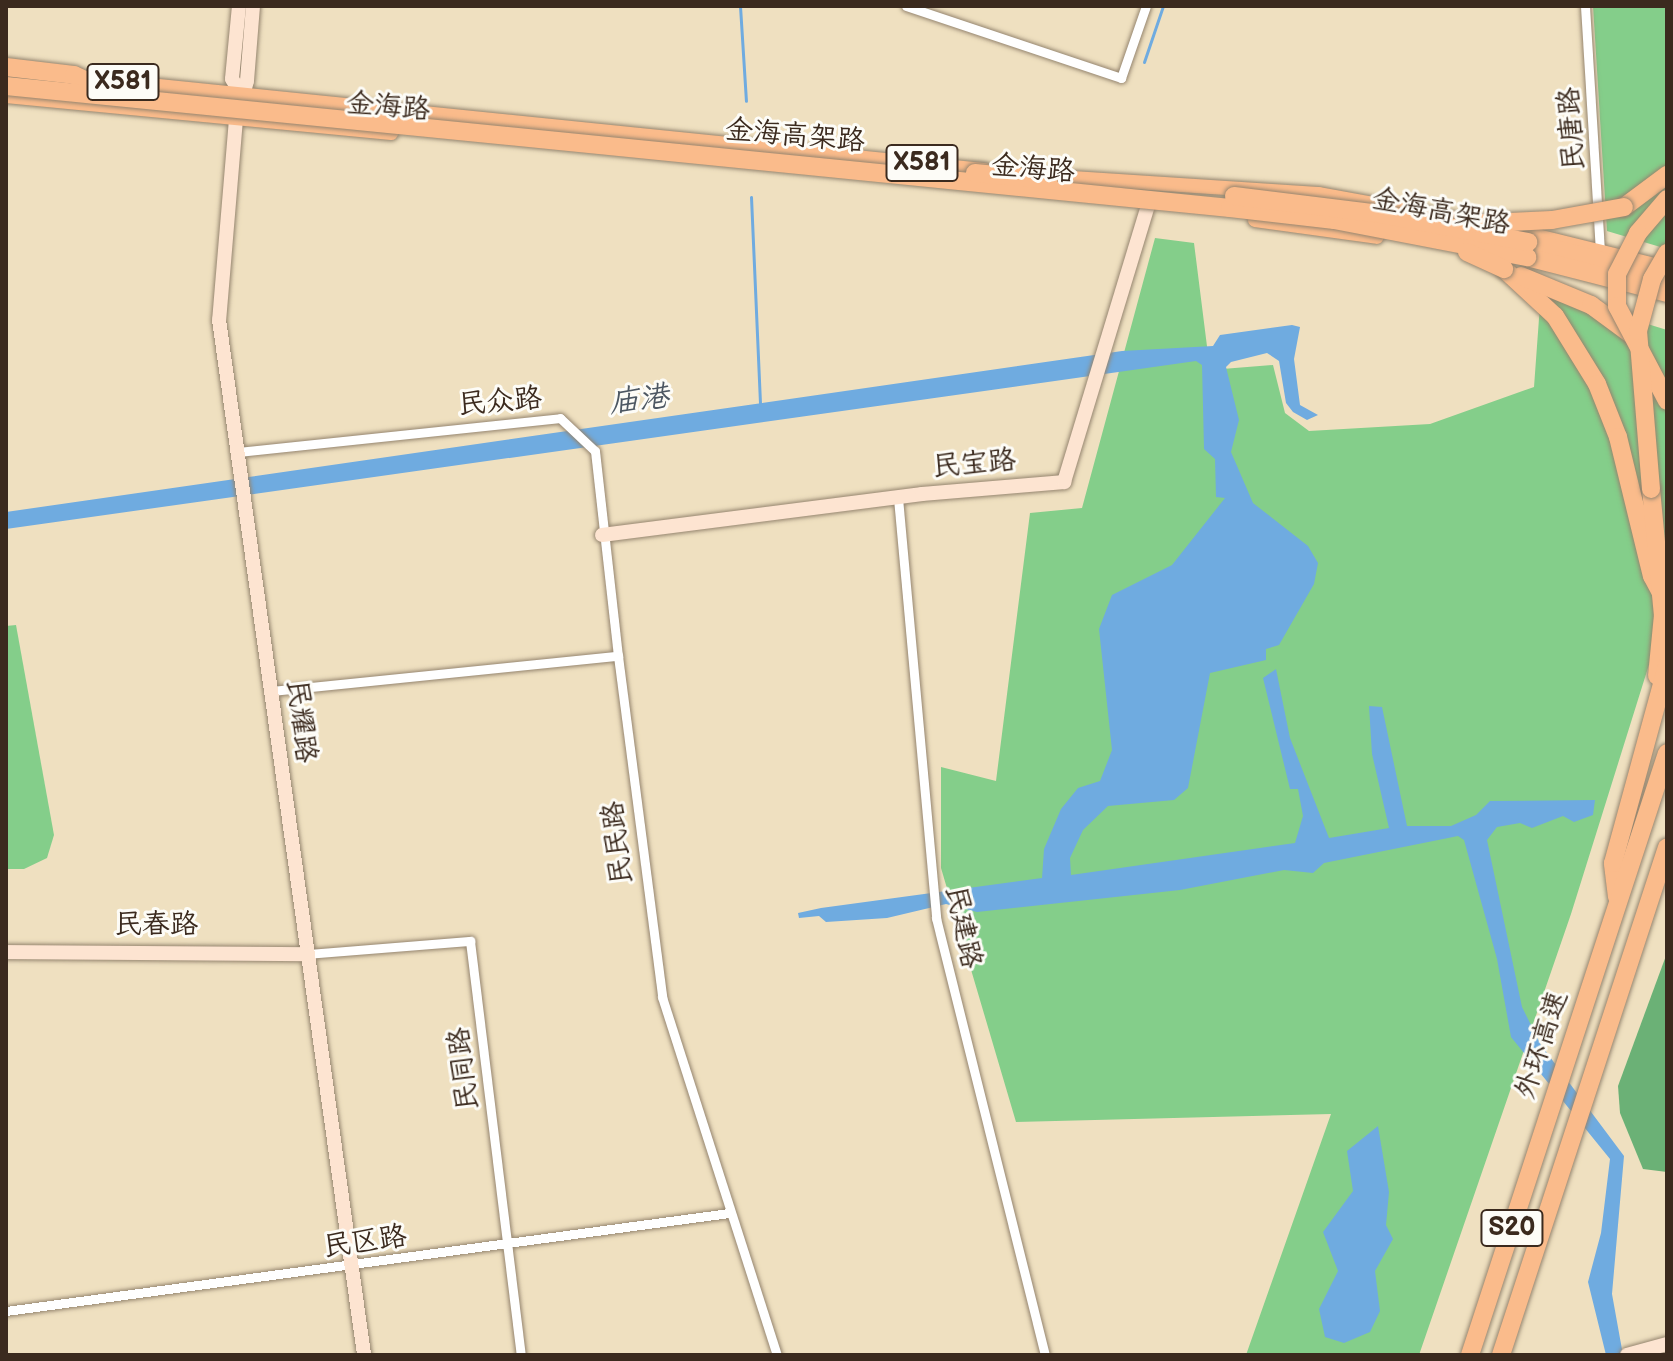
<!DOCTYPE html>
<meta charset="utf-8">
<style>
body{margin:0}
#map{position:relative;width:1673px;height:1361px;overflow:hidden;background:#efe0c0;font-family:"Balsamiq Sans","LXGW WenKai TC",sans-serif}
div>[style]{position:absolute}
.green>*{inset:0;background:#84ce8a}
.forest>*{inset:0;background:#6bb176}
.water>*{inset:0;background:#6fabe0}
.stream>*{height:3px;margin:-1.5px;padding:0 1.5px;transform-origin:1.5px;border-radius:1.5px;background:#6fabe0}
.roads{filter:drop-shadow(0 0 2px #95856f) drop-shadow(0 0 2px #95856f)}
.street>*{height:9px;margin:-4.5px;padding:0 4.5px;transform-origin:4.5px;border-radius:4.5px;background:#fff}
.secondary>*{height:14px;margin:-7px;padding:0 7px;transform-origin:7px;border-radius:7px;background:#fde4d1}
.primary>*{height:14px;margin:-7px;padding:0 7px;transform-origin:7px;border-radius:7px;background:#fabb8b}
.highway>*{height:18px;margin:-9px;padding:0 9px;transform-origin:9px;border-radius:9px;background:#fabb8b}
.bridges{filter:drop-shadow(0 0 2px #95856f) drop-shadow(0 0 2px #95856f)}
.highway-bridge>*{height:18px;margin:-9px;padding:0 9px;transform-origin:9px;border-radius:9px;background:#fabb8b}
span{translate:-50% -50%;white-space:nowrap;text-align:center;line-height:1.15;-webkit-text-stroke:6px #fdfcf7;paint-order:stroke}
.shield-label span{padding:2px 6px;background:#fdfcf7;border:2px solid;border-radius:6px;-webkit-text-stroke-width:0}
.shield-label{font-size:26px;color:#3b2a1e;font-weight:700}
.street-label{font-size:28px;color:#3b2a1e}
.water-label{font-size:30px;color:#4d5762;font-style:italic}
.frame{position:absolute;inset:0;border:8px solid #3b2a1e;pointer-events:none}
</style>
<div id="map">
<div class="green">
<div style="clip-path:polygon(1593px 6px,1667px 6px,1667px 249px,1607px 231px)"></div>
<div style="clip-path:polygon(1155px 238px,1194px 243px,1210px 370px,1273px 365px,1285px 413px,1309px 431px,1430px 424px,1534px 387px,1541px 291px,1667px 330px,1667px 607px,1571px 914px,1419px 1355px,1246px 1355px,1331px 1114px,1016px 1122px,941px 868px,941px 767px,996px 781px,1030px 513px,1082px 508px)"></div>
<div style="clip-path:polygon(16px 625px,54px 835px,47px 858px,24px 869px,6px 869px,6px 626px)"></div>
</div>
<div class="forest">
<div style="clip-path:polygon(1667px 953px,1667px 1172px,1643px 1169px,1620px 1113px,1618px 1086px)"></div>
</div>
<div class="water">
<div style="clip-path:polygon(1292px 325px,1300px 327px,1294px 359px,1300px 405px,1318px 415px,1307px 420px,1293px 412px,1286px 403px,1279px 361px,1267px 353px,1231px 362px,1226px 367px,1239px 420px,1231px 452px,1253px 503px,1308px 546px,1318px 563px,1314px 584px,1279px 645px,1266px 649px,1266px 660px,1210px 673px,1188px 788px,1174px 800px,1108px 806px,1083px 830px,1070px 858px,1071px 875px,1295px 843px,1303px 816px,1298px 789px,1290px 789px,1263px 678px,1276px 669px,1290px 738px,1329px 838px,1389px 828px,1372px 754px,1369px 706px,1382px 707px,1407px 826px,1451px 826px,1476px 815px,1490px 801px,1595px 800px,1593px 815px,1574px 822px,1563px 816px,1532px 828px,1520px 823px,1497px 827px,1487px 840px,1522px 1007px,1541px 1045px,1624px 1156px,1612px 1294px,1623px 1355px,1606px 1355px,1588px 1282px,1601px 1233px,1610px 1159px,1511px 1037px,1497px 959px,1464px 840px,1458px 836px,1324px 863px,1313px 873px,1284px 870px,1180px 890px,977px 912px,946px 904px,887px 918px,826px 922px,819px 916px,799px 918px,798px 913px,821px 908px,1042px 878px,1044px 849px,1061px 809px,1078px 788px,1100px 781px,1112px 750px,1099px 629px,1112px 595px,1172px 565px,1225px 498px,1216px 497px,1215px 459px,1204px 449px,1202px 365px,1196px 361px,6px 529px,6px 512px,1122px 351px,1213px 346px,1220px 335px)"></div>
<div style="clip-path:polygon(1378px 1126px,1389px 1192px,1386px 1225px,1393px 1239px,1375px 1271px,1380px 1311px,1370px 1332px,1344px 1343px,1325px 1337px,1319px 1309px,1338px 1271px,1323px 1232px,1353px 1191px,1347px 1151px)"></div>
</div>
<div class="stream">
<div style="left:740px;top:6px;width:95px;rotate:86.4deg"></div>
<div style="left:1144px;top:62px;width:59px;rotate:-71.3deg"></div>
<div style="left:751px;top:197px;width:208px;rotate:87.5deg"></div>
</div>
<div class="roads">
<div class="street">
<div style="left:906px;top:6px;width:227px;rotate:18.5deg"></div>
<div style="left:1121px;top:78px;width:76px;rotate:-70.9deg"></div>
<div style="left:1585px;top:6px;width:243px;rotate:86.5deg"></div>
<div style="left:238px;top:452px;width:324px;rotate:-6deg"></div>
<div style="left:560px;top:418px;width:48px;rotate:43.3deg"></div>
<div style="left:595px;top:451px;width:206px;rotate:83.6deg"></div>
<div style="left:898px;top:498px;width:422px;rotate:84.8deg"></div>
<div style="left:936px;top:918px;width:450px;rotate:76deg"></div>
<div style="left:271px;top:691px;width:349px;rotate:-5.8deg"></div>
<div style="left:618px;top:656px;width:344px;rotate:82.6deg"></div>
<div style="left:662px;top:997px;width:376px;rotate:72.2deg"></div>
<div style="left:307px;top:954px;width:164px;rotate:-4.6deg"></div>
<div style="left:470px;top:941px;width:417px;rotate:83deg"></div>
<div style="left:6px;top:1311px;width:730px;rotate:-7.72deg"></div>
</div>
<div class="secondary">
<div style="left:239px;top:6px;width:73px;rotate:95.5deg"></div>
<div style="left:232px;top:79px;width:15px;rotate:58deg"></div>
<div style="left:253px;top:6px;width:75px;rotate:94.6deg"></div>
<div style="left:247px;top:81px;width:40px;rotate:106deg"></div>
<div style="left:236px;top:119px;width:202px;rotate:94.8deg"></div>
<div style="left:219px;top:320px;width:1045px;rotate:82.02deg"></div>
<div style="left:602px;top:535px;width:323px;rotate:-7.3deg"></div>
<div style="left:922px;top:494px;width:143px;rotate:-4.8deg"></div>
<div style="left:1064px;top:482px;width:289px;rotate:-73.1deg"></div>
<div style="left:6px;top:952px;width:301px;rotate:0.4deg"></div>
<div style="left:1627px;top:1355px;width:41px;rotate:-15.4deg"></div>
</div>
<div class="primary">
<div style="left:90px;top:79px;width:900px;rotate:5.81deg"></div>
<div style="left:6px;top:96px;width:387px;rotate:5.5deg"></div>
<div style="left:1041px;top:176px;width:278px;rotate:3.7deg"></div>
<div style="left:1318px;top:194px;width:162px;rotate:10.3deg"></div>
<div style="left:1255px;top:220px;width:123px;rotate:7.9deg"></div>
<div style="left:1501px;top:227px;width:171px;rotate:13.9deg"></div>
</div>
<div class="highway">
<div style="left:1624px;top:207px;width:54px;rotate:-36.7deg"></div>
<div style="left:1528px;top:242px;width:144px;rotate:14.5deg"></div>
<div style="left:1527px;top:257px;width:145px;rotate:14.4deg"></div>
<div style="left:1504px;top:269px;width:69px;rotate:42.7deg"></div>
<div style="left:1555px;top:316px;width:80px;rotate:58.3deg"></div>
<div style="left:1597px;top:384px;width:57px;rotate:68.4deg"></div>
<div style="left:1618px;top:437px;width:143px;rotate:76.3deg"></div>
<div style="left:1652px;top:576px;width:21px;rotate:62deg"></div>
<div style="left:1521px;top:276px;width:76px;rotate:22.5deg"></div>
<div style="left:1591px;top:305px;width:51px;rotate:36.2deg"></div>
<div style="left:1651px;top:489px;width:127px;rotate:84.6deg"></div>
<div style="left:1663px;top:615px;width:61px;rotate:95.6deg"></div>
<div style="left:1617px;top:897px;width:34px;rotate:-97deg"></div>
<div style="left:1613px;top:863px;width:205px;rotate:-74.7deg"></div>
<div style="left:1470px;top:1355px;width:633px;rotate:-71.88deg"></div>
<div style="left:1501px;top:1355px;width:534px;rotate:-71.9deg"></div>
</div>
</div>
<div class="bridges">
<div class="highway-bridge">
<div style="left:6px;top:67px;width:68px;rotate:6.7deg"></div>
<div style="left:74px;top:75px;width:35px;rotate:25deg"></div>
<div style="left:6px;top:86px;width:1230px;rotate:5.69deg"></div>
<div style="left:1230px;top:208px;width:105px;rotate:6.6deg"></div>
<div style="left:1334px;top:220px;width:197px;rotate:10.9deg"></div>
<div style="left:975px;top:173px;width:74px;rotate:5.4deg"></div>
<div style="left:1234px;top:196px;width:147px;rotate:7deg"></div>
<div style="left:1380px;top:214px;width:151px;rotate:10.7deg"></div>
<div style="left:1667px;top:199px;width:45px;rotate:130.5deg"></div>
<div style="left:1638px;top:233px;width:46px;rotate:117.1deg"></div>
<div style="left:1617px;top:274px;width:32px;rotate:90deg"></div>
<div style="left:1617px;top:306px;width:107px;rotate:62.2deg"></div>
<div style="left:1468px;top:224px;width:84px;rotate:-2.7deg"></div>
<div style="left:1552px;top:220px;width:73px;rotate:-10.2deg"></div>
<div style="left:1467px;top:252px;width:41px;rotate:24.7deg"></div>
<div style="left:1651px;top:489px;width:159px;rotate:-94.7deg"></div>
<div style="left:1638px;top:331px;width:54px;rotate:-74.9deg"></div>
<div style="left:1652px;top:279px;width:30px;rotate:-60deg"></div>
</div>
</div>
<div class="shield-label">
<span style="left:123px;top:82px">X581</span>
<span style="left:922px;top:163px">X581</span>
<span style="left:1512px;top:1228px">S20</span>
</div>
<div class="street-label">
<span style="left:388px;top:107px;rotate:5deg">金海路</span>
<span style="left:1572px;top:129px;rotate:-94deg">民唐路</span>
<span style="left:795px;top:136px;rotate:5deg">金海高架路</span>
<span style="left:1033px;top:169px;rotate:5deg">金海路</span>
<span style="left:1441px;top:212px;rotate:11deg">金海高架路</span>
<span style="left:500px;top:402px;rotate:-5deg">民众路</span>
<span style="left:974px;top:464px;rotate:-5deg">民宝路</span>
<span style="left:301px;top:721px;rotate:83deg">民耀路</span>
<span style="left:618px;top:843px;rotate:-97deg">民民路</span>
<span style="left:156px;top:925px">民春路</span>
<span style="left:963px;top:927px;rotate:78deg">民建路</span>
<span style="left:1542px;top:1045px;rotate:-72deg">外环高速</span>
<span style="left:464px;top:1069px;rotate:-97deg">民同路</span>
<span style="left:365px;top:1242px;rotate:-8deg">民区路</span>
</div>
<div class="water-label">
<span style="left:639px;top:400px;rotate:-7deg">庙港</span>
</div>
<div class="frame"></div>
</div>
